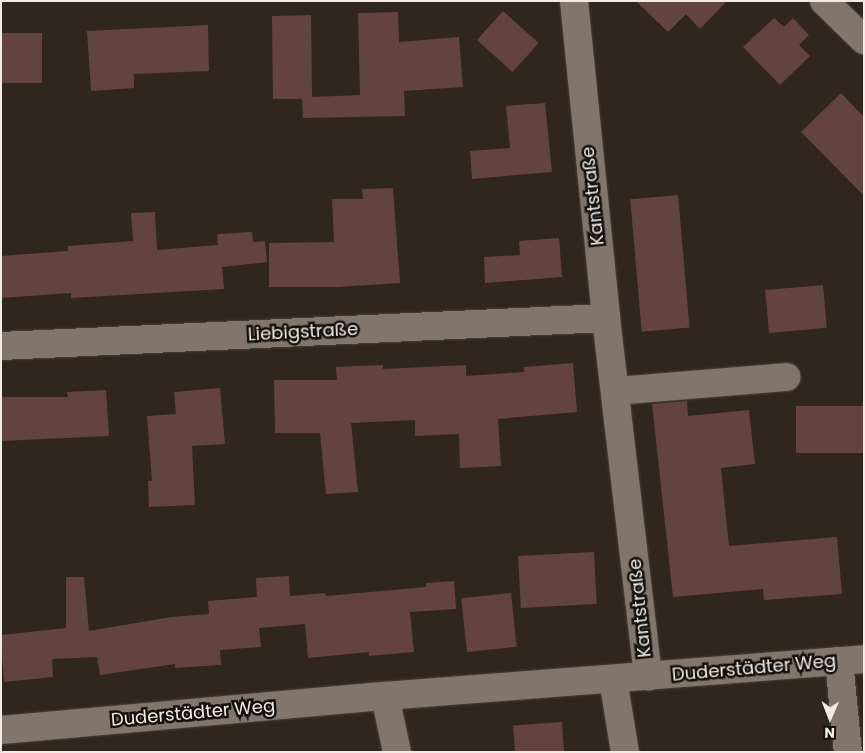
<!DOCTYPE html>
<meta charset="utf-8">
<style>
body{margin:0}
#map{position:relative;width:865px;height:753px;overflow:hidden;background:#30261e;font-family:Poppins,sans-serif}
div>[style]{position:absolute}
.building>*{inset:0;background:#62433f;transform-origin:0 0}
.roads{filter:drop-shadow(0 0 1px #4b443d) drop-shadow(0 0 1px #4b443d)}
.minor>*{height:28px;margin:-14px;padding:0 14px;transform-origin:14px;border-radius:14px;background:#82766c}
span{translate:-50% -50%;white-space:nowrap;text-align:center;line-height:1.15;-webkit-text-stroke:5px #14100c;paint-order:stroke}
.street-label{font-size:18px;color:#f1eae5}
.frame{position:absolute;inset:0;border:2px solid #f1eae5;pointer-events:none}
.north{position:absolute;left:805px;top:693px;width:50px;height:50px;-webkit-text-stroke:4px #14100c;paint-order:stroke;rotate:181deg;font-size:14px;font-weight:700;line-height:20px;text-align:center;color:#f1eae5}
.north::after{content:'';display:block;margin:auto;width:18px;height:22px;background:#f1eae5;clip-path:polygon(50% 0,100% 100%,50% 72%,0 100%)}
</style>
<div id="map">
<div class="building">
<div style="clip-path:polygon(636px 1px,727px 1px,700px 29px,686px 14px,668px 32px)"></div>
<div style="left:503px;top:11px;width:48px;height:39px;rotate:42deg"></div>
<div style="clip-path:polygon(398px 12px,399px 42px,459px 37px,463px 87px,404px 91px,405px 116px,303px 118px,302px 99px,273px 99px,272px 16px,311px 15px,312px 97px,360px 95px,358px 13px)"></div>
<div style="clip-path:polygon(774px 18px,784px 27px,793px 18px,809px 35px,799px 45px,810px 56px,780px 85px,743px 47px)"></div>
<div style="clip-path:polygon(208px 25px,209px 71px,134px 74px,134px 88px,91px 91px,87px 31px)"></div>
<div style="left:1px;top:33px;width:41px;height:50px"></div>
<div style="clip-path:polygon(841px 93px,864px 117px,864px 196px,801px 132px)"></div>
<div style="clip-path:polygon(545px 103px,552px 172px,472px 179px,470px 151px,510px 148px,506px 106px)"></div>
<div style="clip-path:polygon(393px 188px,400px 283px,337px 287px,269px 287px,269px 243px,334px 242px,332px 199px,363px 199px,362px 189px)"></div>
<div style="left:678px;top:195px;width:133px;height:48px;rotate:85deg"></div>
<div style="clip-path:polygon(155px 212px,157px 250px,218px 245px,217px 234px,252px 232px,253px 242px,265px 241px,267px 262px,222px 267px,224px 289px,71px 298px,71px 293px,1px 298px,1px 256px,68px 251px,68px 246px,133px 241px,131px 213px)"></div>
<div style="clip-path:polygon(559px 238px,562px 277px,485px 283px,484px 257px,520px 255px,519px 241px)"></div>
<div style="left:823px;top:285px;width:43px;height:58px;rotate:85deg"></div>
<div style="clip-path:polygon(573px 363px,577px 412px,498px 419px,501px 466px,460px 468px,459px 434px,415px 436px,415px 420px,351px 423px,358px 492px,326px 494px,320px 433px,275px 433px,274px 380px,337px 380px,336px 367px,383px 365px,383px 369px,466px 365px,466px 376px,524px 372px,524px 367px)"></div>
<div style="clip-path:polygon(220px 388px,225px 444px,192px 446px,195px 505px,149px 507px,148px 481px,152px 481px,147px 416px,176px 414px,174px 392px)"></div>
<div style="clip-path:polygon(106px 390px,109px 436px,1px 441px,1px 397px,68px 397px,67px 392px)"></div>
<div style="clip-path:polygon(687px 401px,688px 416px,749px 410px,755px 464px,721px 468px,729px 546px,837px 537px,842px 594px,764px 600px,763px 589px,673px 597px,652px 404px)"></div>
<div style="left:864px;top:406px;width:47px;height:68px;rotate:90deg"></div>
<div style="left:594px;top:552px;width:52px;height:76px;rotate:87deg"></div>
<div style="clip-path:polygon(289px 576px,290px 596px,325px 593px,326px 596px,426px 587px,426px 583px,454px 581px,456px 609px,410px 612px,414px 652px,369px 656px,369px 652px,308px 658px,305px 624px,259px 628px,261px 647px,220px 650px,221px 665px,175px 668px,175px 664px,100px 675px,97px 657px,52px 659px,53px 677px,4px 682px,1px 635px,66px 628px,66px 577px,84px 577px,89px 631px,171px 617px,209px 614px,208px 601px,257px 597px,256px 578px)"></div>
<div style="left:511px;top:593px;width:54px;height:50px;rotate:84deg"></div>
<div style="left:562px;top:722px;width:30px;height:49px;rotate:86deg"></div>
</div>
<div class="roads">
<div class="minor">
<div style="left:574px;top:1px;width:319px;rotate:84.2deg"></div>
<div style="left:606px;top:318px;width:361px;rotate:83.3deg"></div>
<div style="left:824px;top:1px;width:56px;rotate:44.3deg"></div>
<div style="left:1px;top:346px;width:606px;rotate:-2.65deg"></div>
<div style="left:616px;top:391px;width:171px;rotate:-4.7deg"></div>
<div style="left:839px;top:661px;width:91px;rotate:84.4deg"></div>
<div style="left:613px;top:679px;width:74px;rotate:80.7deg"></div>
<div style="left:385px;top:696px;width:57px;rotate:77.9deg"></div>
<div style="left:1px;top:730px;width:386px;rotate:-5.1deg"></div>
<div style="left:385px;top:696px;width:480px;rotate:-4.4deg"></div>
</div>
</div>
<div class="street-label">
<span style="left:593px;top:196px;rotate:-96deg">Kantstraße</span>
<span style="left:303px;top:332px;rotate:-3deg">Liebigstraße</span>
<span style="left:640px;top:608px;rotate:-96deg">Kantstraße</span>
<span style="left:754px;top:668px;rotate:-5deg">Duderstädter Weg</span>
<span style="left:193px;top:713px;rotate:-5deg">Duderstädter Weg</span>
</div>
<div class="frame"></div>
<div class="north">N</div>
</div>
